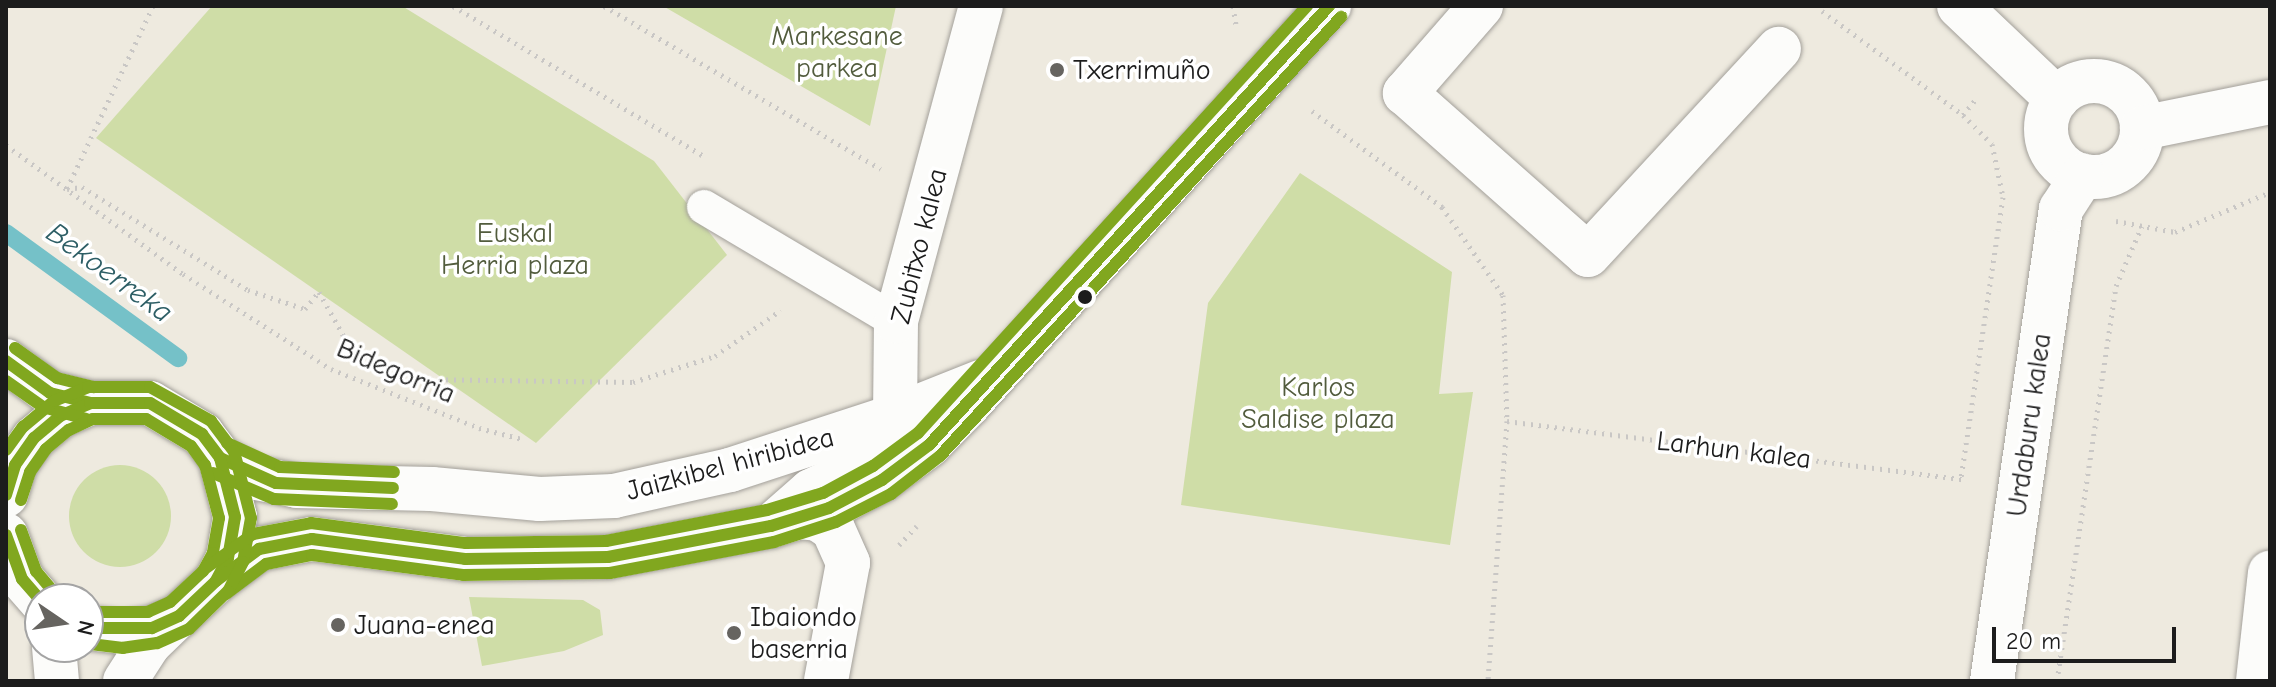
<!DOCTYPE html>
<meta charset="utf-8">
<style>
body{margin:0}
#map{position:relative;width:2276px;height:687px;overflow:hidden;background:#eeeadf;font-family:"Comic Neue",sans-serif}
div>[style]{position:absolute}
.green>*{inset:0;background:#cfdda7}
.round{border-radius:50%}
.stream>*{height:18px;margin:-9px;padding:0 9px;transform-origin:9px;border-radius:9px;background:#75c1c8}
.path>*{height:5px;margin-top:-2.5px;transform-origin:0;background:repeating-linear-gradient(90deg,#c9c7c5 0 2px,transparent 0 8px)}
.roads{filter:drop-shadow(0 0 2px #a3a09a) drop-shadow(0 0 2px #a3a09a)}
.lane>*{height:34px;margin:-17px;padding:0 17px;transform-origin:17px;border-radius:17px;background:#fcfcfa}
.street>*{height:44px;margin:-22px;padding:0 22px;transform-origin:22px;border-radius:22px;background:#fcfcfa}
.street>.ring{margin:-22px;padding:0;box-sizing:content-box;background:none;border:44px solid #fcfcfa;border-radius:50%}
.secondary>*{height:44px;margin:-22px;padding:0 22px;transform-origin:22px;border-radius:22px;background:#fcfcfa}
.bus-1>*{height:12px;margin:-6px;padding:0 6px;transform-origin:6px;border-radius:6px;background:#81a71f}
.bus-2>*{height:12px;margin:-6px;padding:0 6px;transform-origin:6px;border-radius:6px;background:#81a71f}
.bus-3>*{height:12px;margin:-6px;padding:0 6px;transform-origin:6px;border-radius:6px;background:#81a71f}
.dots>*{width:22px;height:22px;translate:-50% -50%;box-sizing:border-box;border:4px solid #fff;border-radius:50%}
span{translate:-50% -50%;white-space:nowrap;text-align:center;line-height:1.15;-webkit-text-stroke:7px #fff;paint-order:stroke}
.park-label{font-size:28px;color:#525c3d}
.poi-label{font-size:28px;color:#1c1c1c}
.left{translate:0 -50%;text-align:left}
.street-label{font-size:28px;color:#1c1c1c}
.water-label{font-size:30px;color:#2d5e65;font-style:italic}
.frame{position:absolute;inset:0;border:8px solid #1c1c1c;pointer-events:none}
.north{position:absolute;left:24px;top:583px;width:80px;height:80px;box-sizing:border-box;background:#fff;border:2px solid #a4a4a4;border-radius:50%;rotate:103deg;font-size:22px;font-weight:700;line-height:32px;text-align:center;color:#1c1c1c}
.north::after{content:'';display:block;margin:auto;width:28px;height:36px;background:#666460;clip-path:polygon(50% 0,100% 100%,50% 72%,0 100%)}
.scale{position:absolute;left:1992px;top:627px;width:184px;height:36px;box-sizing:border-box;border:4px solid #1c1c1c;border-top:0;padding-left:10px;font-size:24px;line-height:28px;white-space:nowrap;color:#1c1c1c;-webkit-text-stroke:6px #fff;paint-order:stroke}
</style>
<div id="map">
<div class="green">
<div style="clip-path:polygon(212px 6px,402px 6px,654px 161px,727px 255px,536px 443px,96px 138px)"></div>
<div style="clip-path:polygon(663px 6px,896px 6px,870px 126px)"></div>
<div style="clip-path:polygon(1300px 173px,1452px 272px,1439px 394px,1473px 392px,1450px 545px,1181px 505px,1208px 303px)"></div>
<div class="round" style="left:69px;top:465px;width:102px;height:102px"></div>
<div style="clip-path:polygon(469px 597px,583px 600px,600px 610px,603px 635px,564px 651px,482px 666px)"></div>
</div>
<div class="stream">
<div style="left:6px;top:233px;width:213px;rotate:36deg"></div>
</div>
<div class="path">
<div style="left:153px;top:6px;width:202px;rotate:115.2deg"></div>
<div style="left:67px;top:189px;width:15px;rotate:-8deg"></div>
<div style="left:82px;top:187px;width:195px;rotate:31.8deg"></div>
<div style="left:248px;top:290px;width:60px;rotate:18.4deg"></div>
<div style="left:305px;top:309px;width:22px;rotate:-51deg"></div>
<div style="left:319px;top:292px;width:65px;rotate:60.7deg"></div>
<div style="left:351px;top:349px;width:70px;rotate:25.5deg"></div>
<div style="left:414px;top:379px;width:219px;rotate:0.8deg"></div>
<div style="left:633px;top:382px;width:86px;rotate:-17.6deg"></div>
<div style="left:715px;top:356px;width:80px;rotate:-34.9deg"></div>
<div style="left:453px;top:6px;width:294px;rotate:30.9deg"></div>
<div style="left:604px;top:6px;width:321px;rotate:30.5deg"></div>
<div style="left:1233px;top:6px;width:19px;rotate:81deg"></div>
<div style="left:1822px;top:11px;width:175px;rotate:36.4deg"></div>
<div style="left:1963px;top:115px;width:41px;rotate:45deg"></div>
<div style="left:1992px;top:144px;width:54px;rotate:78.3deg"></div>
<div style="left:2003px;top:197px;width:285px;rotate:98.5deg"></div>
<div style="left:1312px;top:111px;width:162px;rotate:36.4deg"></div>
<div style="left:1442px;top:207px;width:107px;rotate:55.3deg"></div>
<div style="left:1503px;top:295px;width:126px;rotate:88.2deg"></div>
<div style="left:1507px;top:421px;width:261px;rotate:94.2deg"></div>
<div style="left:1963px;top:115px;width:21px;rotate:-51deg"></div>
<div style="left:6px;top:145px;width:219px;rotate:36.1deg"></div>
<div style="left:183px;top:274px;width:176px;rotate:32.7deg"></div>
<div style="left:331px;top:369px;width:159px;rotate:21.7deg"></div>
<div style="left:479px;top:428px;width:44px;rotate:14.3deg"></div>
<div style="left:2116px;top:221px;width:60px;rotate:10.6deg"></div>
<div style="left:2175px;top:232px;width:103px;rotate:-22.8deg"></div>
<div style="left:1507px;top:421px;width:463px;rotate:7.3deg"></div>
<div style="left:899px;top:545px;width:26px;rotate:-47deg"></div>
<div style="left:2057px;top:681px;width:399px;rotate:-81.5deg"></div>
<div style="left:2116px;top:286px;width:65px;rotate:-66.6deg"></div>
</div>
<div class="roads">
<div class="lane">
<div style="left:704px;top:207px;width:223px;rotate:30.7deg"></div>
</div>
<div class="street">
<div style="left:1481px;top:6px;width:116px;rotate:131.1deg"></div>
<div style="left:1405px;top:93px;width:244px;rotate:41.5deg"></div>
<div style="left:1588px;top:255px;width:281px;rotate:-47.2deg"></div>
<div style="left:1959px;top:6px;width:135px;rotate:43.5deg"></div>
<div class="ring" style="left:2046px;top:81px;width:52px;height:52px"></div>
<div style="left:2142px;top:128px;width:131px;rotate:-11.5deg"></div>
<div style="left:799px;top:517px;width:19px;rotate:6deg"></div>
<div style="left:818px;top:519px;width:18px;rotate:34deg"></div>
<div style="left:833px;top:529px;width:37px;rotate:66deg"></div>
<div style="left:848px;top:563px;width:120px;rotate:100.6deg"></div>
<div style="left:771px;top:526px;width:53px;rotate:-41.2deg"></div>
<div style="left:811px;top:491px;width:52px;rotate:-25.1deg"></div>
<div style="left:858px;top:469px;width:32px;rotate:-44deg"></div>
<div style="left:881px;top:447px;width:34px;rotate:-66deg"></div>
<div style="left:895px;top:416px;width:95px;rotate:-89.4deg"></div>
<div style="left:896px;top:321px;width:326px;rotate:-74.9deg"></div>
<div style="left:1992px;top:681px;width:477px;rotate:-81.7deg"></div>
<div style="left:2061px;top:209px;width:40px;rotate:-57.1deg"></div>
<div style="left:2258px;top:681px;width:109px;rotate:-83.7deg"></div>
</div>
<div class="secondary">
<div style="left:6px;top:361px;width:54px;rotate:36deg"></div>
<div style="left:50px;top:393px;width:41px;rotate:14deg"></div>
<div style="left:220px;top:458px;width:41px;rotate:29.1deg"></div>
<div style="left:256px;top:478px;width:42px;rotate:11deg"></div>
<div style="left:297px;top:486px;width:135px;rotate:1.3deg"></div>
<div style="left:432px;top:489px;width:108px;rotate:5.3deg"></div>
<div style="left:540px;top:499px;width:74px;rotate:-2.3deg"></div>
<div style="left:614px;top:496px;width:119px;rotate:-12.6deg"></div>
<div style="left:730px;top:470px;width:174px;rotate:-18.1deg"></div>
<div style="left:895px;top:416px;width:92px;rotate:-21.8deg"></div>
<div style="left:6px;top:495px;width:31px;rotate:-73deg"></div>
<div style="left:15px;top:465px;width:33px;rotate:-55deg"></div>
<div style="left:34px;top:438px;width:34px;rotate:-40deg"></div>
<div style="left:60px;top:416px;width:33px;rotate:-23deg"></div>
<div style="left:90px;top:403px;width:60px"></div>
<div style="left:150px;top:403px;width:61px;rotate:30.8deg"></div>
<div style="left:202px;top:434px;width:30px;rotate:53deg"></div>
<div style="left:220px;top:458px;width:61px;rotate:75.7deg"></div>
<div style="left:235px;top:517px;width:42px;rotate:99.7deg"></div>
<div style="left:228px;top:558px;width:26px;rotate:118deg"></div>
<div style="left:216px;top:581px;width:51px;rotate:136.6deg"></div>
<div style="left:179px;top:616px;width:30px;rotate:156deg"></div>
<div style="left:152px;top:628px;width:30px;rotate:172deg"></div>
<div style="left:122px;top:632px;width:34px;rotate:-173deg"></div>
<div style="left:6px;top:535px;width:47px;rotate:70deg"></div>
<div style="left:22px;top:579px;width:28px;rotate:49deg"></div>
<div style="left:216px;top:581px;width:54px;rotate:-36.7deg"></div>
<div style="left:259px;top:549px;width:54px;rotate:-10.7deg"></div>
<div style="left:312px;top:539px;width:154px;rotate:7.4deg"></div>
<div style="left:465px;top:559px;width:143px;rotate:-0.8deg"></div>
<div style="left:608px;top:557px;width:166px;rotate:-10.8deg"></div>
<div style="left:771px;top:526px;width:61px;rotate:-17.2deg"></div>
<div style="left:829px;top:508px;width:60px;rotate:-27.8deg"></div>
<div style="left:882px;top:480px;width:59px;rotate:-36.7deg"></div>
<div style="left:929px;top:445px;width:57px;rotate:-45.7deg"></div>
<div style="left:969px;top:404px;width:537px;rotate:-47.87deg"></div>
<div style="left:54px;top:647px;width:34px;rotate:85deg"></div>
<div style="left:125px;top:681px;width:44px;rotate:-57deg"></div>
<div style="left:149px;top:644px;width:37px;rotate:-44deg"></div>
</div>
</div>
<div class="bus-1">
<div style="left:6px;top:361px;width:54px;rotate:36deg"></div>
<div style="left:50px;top:393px;width:41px;rotate:14deg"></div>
<div style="left:220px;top:458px;width:61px;rotate:24.1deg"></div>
<div style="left:276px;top:483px;width:117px;rotate:2.4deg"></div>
<div style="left:6px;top:495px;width:31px;rotate:-73deg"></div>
<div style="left:15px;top:465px;width:33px;rotate:-55deg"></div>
<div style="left:34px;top:438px;width:34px;rotate:-40deg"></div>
<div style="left:60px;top:416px;width:33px;rotate:-23deg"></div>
<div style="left:90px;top:403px;width:60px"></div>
<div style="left:150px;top:403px;width:61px;rotate:30.8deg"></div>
<div style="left:202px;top:434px;width:30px;rotate:53deg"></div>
<div style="left:220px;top:458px;width:61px;rotate:75.7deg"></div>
<div style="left:235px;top:517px;width:42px;rotate:99.7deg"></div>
<div style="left:228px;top:558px;width:26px;rotate:118deg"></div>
<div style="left:216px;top:581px;width:51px;rotate:136.6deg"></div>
<div style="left:179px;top:616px;width:30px;rotate:156deg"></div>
<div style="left:152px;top:628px;width:64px;rotate:180deg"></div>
<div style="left:6px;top:535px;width:47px;rotate:70deg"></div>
<div style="left:22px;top:579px;width:28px;rotate:49deg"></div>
<div style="left:216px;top:581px;width:54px;rotate:-36.7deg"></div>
<div style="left:259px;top:549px;width:54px;rotate:-10.7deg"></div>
<div style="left:312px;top:539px;width:154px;rotate:7.4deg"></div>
<div style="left:465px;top:559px;width:143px;rotate:-0.8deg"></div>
<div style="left:608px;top:557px;width:166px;rotate:-10.8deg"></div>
<div style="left:771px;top:526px;width:61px;rotate:-17.2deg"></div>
<div style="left:829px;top:508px;width:60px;rotate:-27.8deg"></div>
<div style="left:882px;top:480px;width:59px;rotate:-36.7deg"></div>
<div style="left:929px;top:445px;width:594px;rotate:-47.66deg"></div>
</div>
<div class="bus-2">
<div style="left:6px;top:381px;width:45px;rotate:35.1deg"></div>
<div style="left:43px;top:407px;width:45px;rotate:15.6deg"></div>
<div style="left:213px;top:473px;width:66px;rotate:23.1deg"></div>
<div style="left:274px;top:499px;width:118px;rotate:2.4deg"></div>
<div style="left:21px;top:500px;width:29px;rotate:-72deg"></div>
<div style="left:30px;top:472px;width:28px;rotate:-55deg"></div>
<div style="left:46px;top:449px;width:30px;rotate:-40deg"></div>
<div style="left:69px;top:430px;width:26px;rotate:-25deg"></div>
<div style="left:93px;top:419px;width:53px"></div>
<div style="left:146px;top:419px;width:52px;rotate:31deg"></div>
<div style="left:191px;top:446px;width:24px;rotate:54deg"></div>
<div style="left:205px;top:465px;width:55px;rotate:75.2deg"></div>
<div style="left:219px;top:518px;width:36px;rotate:100deg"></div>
<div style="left:213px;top:553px;width:21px;rotate:119deg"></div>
<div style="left:203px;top:571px;width:45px;rotate:136.8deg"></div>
<div style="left:170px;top:602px;width:24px;rotate:156deg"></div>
<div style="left:148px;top:612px;width:58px;rotate:180deg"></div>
<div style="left:226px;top:594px;width:50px;rotate:-36.9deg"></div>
<div style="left:266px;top:564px;width:47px;rotate:-11.1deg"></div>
<div style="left:312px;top:555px;width:152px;rotate:7.5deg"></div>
<div style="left:463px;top:575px;width:147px;rotate:-0.8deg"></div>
<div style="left:610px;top:573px;width:167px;rotate:-10.7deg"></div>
<div style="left:774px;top:542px;width:65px;rotate:-17.9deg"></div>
<div style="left:836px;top:522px;width:62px;rotate:-27deg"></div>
<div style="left:891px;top:494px;width:62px;rotate:-37.8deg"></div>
<div style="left:940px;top:456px;width:595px;rotate:-47.59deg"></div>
</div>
<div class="bus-3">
<div style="left:15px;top:348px;width:52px;rotate:35.5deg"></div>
<div style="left:57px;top:378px;width:38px;rotate:14deg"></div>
<div style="left:227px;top:443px;width:58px;rotate:24.4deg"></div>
<div style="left:280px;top:467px;width:114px;rotate:2.5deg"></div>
<div style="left:6px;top:450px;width:29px;rotate:-54deg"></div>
<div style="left:23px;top:427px;width:40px;rotate:-40deg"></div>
<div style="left:54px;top:401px;width:37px;rotate:-22deg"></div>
<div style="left:88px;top:387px;width:62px"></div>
<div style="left:150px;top:387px;width:70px;rotate:29.1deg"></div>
<div style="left:211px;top:421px;width:38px;rotate:53deg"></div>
<div style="left:234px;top:451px;width:69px;rotate:75.8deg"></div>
<div style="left:251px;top:518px;width:45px;rotate:100.3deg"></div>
<div style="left:243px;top:562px;width:33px;rotate:117deg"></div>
<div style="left:228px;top:591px;width:54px;rotate:135.7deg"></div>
<div style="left:189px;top:629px;width:35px;rotate:156deg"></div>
<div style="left:157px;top:643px;width:34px;rotate:172deg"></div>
<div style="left:123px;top:648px;width:35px;rotate:-173deg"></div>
<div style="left:21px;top:530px;width:44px;rotate:69.9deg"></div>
<div style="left:36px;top:571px;width:25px;rotate:50deg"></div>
<div style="left:206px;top:568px;width:58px;rotate:-35.9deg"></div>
<div style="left:253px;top:534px;width:59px;rotate:-10.7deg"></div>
<div style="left:311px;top:523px;width:156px;rotate:7.4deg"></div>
<div style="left:466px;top:543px;width:140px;rotate:-0.8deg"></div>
<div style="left:606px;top:541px;width:164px;rotate:-10.9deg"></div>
<div style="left:767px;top:510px;width:59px;rotate:-16.9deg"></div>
<div style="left:823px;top:493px;width:57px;rotate:-28.4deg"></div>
<div style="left:873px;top:466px;width:56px;rotate:-36.3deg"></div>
<div style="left:918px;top:433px;width:578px;rotate:-47.67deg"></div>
</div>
<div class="dots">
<div style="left:1057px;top:70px;background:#666460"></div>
<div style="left:1085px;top:297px;background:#1c1c1c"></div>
<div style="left:338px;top:625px;background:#666460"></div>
<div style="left:734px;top:633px;background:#666460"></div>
</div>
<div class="park-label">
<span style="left:837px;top:52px">Markesane<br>parkea</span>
<span style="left:515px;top:249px">Euskal<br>Herria plaza</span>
<span style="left:1318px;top:403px">Karlos<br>Saldise plaza</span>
</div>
<div class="poi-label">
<span class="left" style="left:1073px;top:70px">Txerrimuño</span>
<span class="left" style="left:750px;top:633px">Ibaiondo<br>baserria</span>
<span class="left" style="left:354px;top:625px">Juana-enea</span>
</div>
<div class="street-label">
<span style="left:919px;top:246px;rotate:-76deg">Zubitxo kalea</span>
<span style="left:396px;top:371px;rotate:23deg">Bidegorria</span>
<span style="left:2029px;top:425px;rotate:-82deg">Urdaburu kalea</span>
<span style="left:1734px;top:450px;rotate:7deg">Larhun kalea</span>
<span style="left:730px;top:464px;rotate:-15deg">Jaizkibel hiribidea</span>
</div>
<div class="water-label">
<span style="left:109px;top:273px;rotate:36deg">Bekoerreka</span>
</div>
<div class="frame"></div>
<div class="north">N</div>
<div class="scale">20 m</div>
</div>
